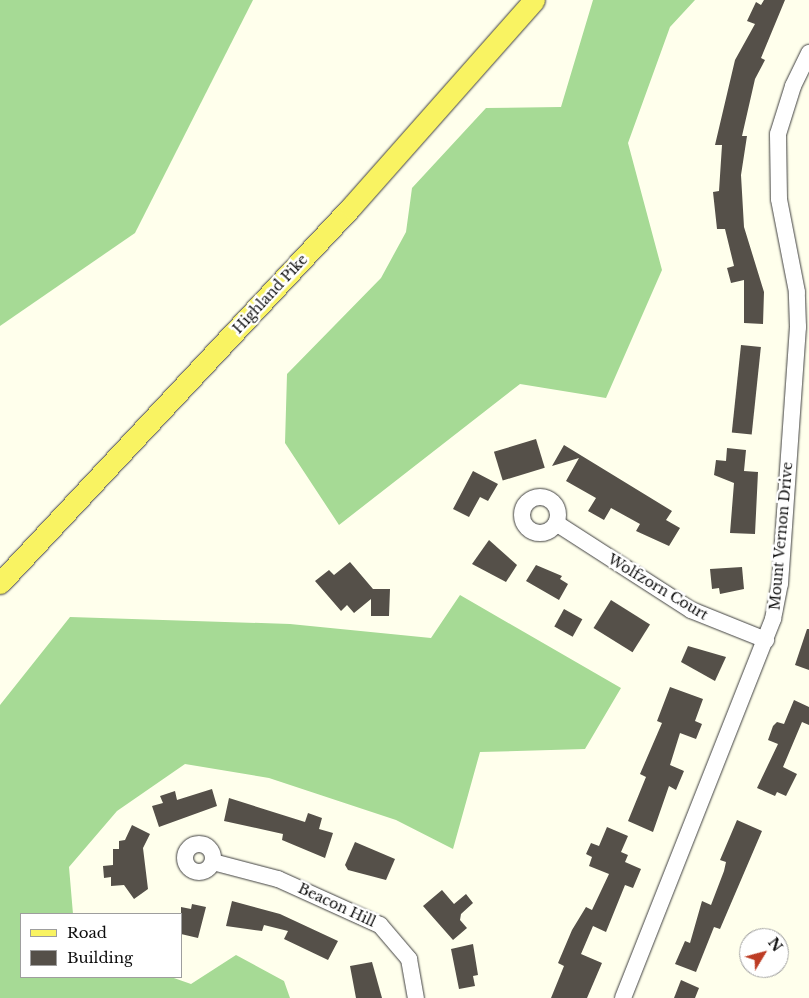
<!DOCTYPE html>
<style>
body{margin:0}
#map{position:relative;width:809px;height:998px;overflow:hidden;background:#ffffec;font-family:"Libre Baskerville",serif}
div>[style]{position:absolute}
.forest>*{inset:0;background:#a6da95}
.building>*{inset:0;background:#555049;transform-origin:0 0}
.roads{filter:drop-shadow(0 0 1px #404040) drop-shadow(0 0 1px #404040)}
.minor>*{height:16px;margin:-8px;padding:0 8px;transform-origin:8px;border-radius:8px;background:#fff}
.minor>.ring{margin:-8px;padding:0;box-sizing:content-box;background:none;border:16px solid #fff;border-radius:50%}
.major>*{height:21px;margin:-10.5px;padding:0 10.5px;transform-origin:10.5px;border-radius:10.5px;background:#f9f362}
span{translate:-50% -50%;white-space:nowrap;text-align:center;line-height:1.15;-webkit-text-stroke:5px #fff;paint-order:stroke}
.street-label{font-size:14px;color:#0d0d0d}
.legend{position:absolute;left:20px;top:913px;width:162px;height:65px;box-sizing:border-box;background:#fff;border:1px solid #9e9e9e;margin:0;padding:6px 9px;list-style:none;font-size:15px;color:#0d0d0d}
.legend li{display:flex;align-items:center;gap:10px;height:25px}
.legend b{width:25px;border:1px solid #9e9e9e}
.north{position:absolute;left:739px;top:928px;width:50px;height:50px;box-sizing:border-box;background:#fff;border:1px solid #9e9e9e;border-radius:50%;rotate:53deg;font-size:14px;font-weight:700;line-height:20px;text-align:center;color:#0d0d0d}
.north::after{content:'';display:block;margin:auto;width:18px;height:22px;background:#bd3c24;clip-path:polygon(50% 0,100% 100%,50% 72%,0 100%)}
</style>
<div id="map">
<div class="forest">
<div style="clip-path:polygon(0 0,253px 0,135px 233px,0 326px)"></div>
<div style="clip-path:polygon(593px 0,695px 0,670px 27px,628px 143px,662px 270px,606px 398px,520px 384px,339px 525px,285px 443px,287px 374px,381px 278px,406px 232px,412px 188px,486px 108px,561px 107px)"></div>
<div style="clip-path:polygon(460px 595px,621px 688px,585px 749px,480px 752px,453px 849px,396px 820px,269px 778px,185px 764px,117px 811px,69px 867px,73px 914px,21px 914px,21px 977px,171px 977px,191px 984px,236px 955px,284px 981px,290px 998px,0 998px,0 705px,70px 617px,290px 624px,431px 638px)"></div>
</div>
<div class="building">
<div style="clip-path:polygon(764px 0,785px 0,761px 58px,765px 60px,755px 79px,742px 136px,747px 136px,741px 175px,744px 227px,764px 292px,763px 324px,744px 323px,744px 280px,731px 283px,727px 268px,734px 266px,725px 229px,717px 229px,713px 192px,719px 191px,722px 145px,715px 145px,735px 60px,755px 24px,747px 21px,756px 2px,761px 5px)"></div>
<div style="left:741px;top:345px;width:20px;height:88px;rotate:6deg"></div>
<div style="left:536px;top:439px;width:30px;height:44px;rotate:73deg"></div>
<div style="clip-path:polygon(564px 445px,672px 511px,666px 520px,680px 528px,669px 546px,636px 531px,640px 524px,611px 508px,604px 520px,588px 511px,596px 498px,566px 481px,579px 458px,552px 466px)"></div>
<div style="clip-path:polygon(727px 448px,746px 450px,744px 471px,758px 472px,755px 534px,730px 533px,734px 483px,714px 475px,716px 460px,726px 461px)"></div>
<div style="clip-path:polygon(473px 471px,498px 484px,488px 501px,480px 497px,469px 517px,453px 509px)"></div>
<div style="clip-path:polygon(489px 540px,517px 565px,506px 582px,472px 564px)"></div>
<div style="clip-path:polygon(350px 562px,373px 589px,390px 589px,389px 616px,371px 616px,371px 599px,354px 613px,347px 605px,341px 611px,315px 581px,329px 570px,334px 575px)"></div>
<div style="clip-path:polygon(536px 565px,562px 576px,560px 579px,568px 584px,559px 600px,526px 581px)"></div>
<div style="clip-path:polygon(742px 567px,744px 589px,720px 594px,719px 588px,712px 589px,710px 569px)"></div>
<div style="left:611px;top:600px;width:46px;height:33px;rotate:32deg"></div>
<div style="left:564px;top:609px;width:21px;height:20px;rotate:29deg"></div>
<div style="clip-path:polygon(807px 629px,809px 629px,809px 670px,795px 665px)"></div>
<div style="clip-path:polygon(688px 646px,726px 657px,715px 681px,681px 662px)"></div>
<div style="clip-path:polygon(670px 687px,703px 699px,695px 721px,702px 724px,696px 739px,680px 733px,670px 765px,684px 771px,676px 790px,669px 786px,653px 832px,628px 821px,646px 777px,640px 774px,662px 723px,657px 721px)"></div>
<div style="clip-path:polygon(794px 700px,809px 707px,809px 725px,802px 722px,783px 767px,797px 774px,786px 796px,777px 792px,775px 796px,757px 788px,778px 744px,768px 740px,773px 726px,777px 722px,784px 724px)"></div>
<div style="clip-path:polygon(212px 789px,217px 806px,159px 827px,152px 806px,163px 803px,160px 796px,175px 791px,177px 800px)"></div>
<div style="clip-path:polygon(229px 798px,305px 822px,308px 813px,322px 818px,319px 829px,333px 833px,325px 858px,282px 840px,283px 834px,224px 821px)"></div>
<div style="clip-path:polygon(737px 820px,762px 831px,720px 929px,714px 927px,696px 972px,675px 964px,685px 941px,690px 943px,702px 901px,711px 905px,724px 871px,726px 862px,720px 860px)"></div>
<div style="clip-path:polygon(132px 825px,150px 834px,143px 848px,148px 889px,134px 899px,124px 885px,111px 886px,111px 877px,104px 878px,103px 866px,113px 865px,113px 849px,119px 849px,119px 841px,125px 840px)"></div>
<div style="clip-path:polygon(607px 827px,628px 836px,621px 852px,628px 855px,625px 862px,641px 869px,633px 888px,625px 885px,606px 932px,593px 926px,581px 954px,602px 963px,587px 998px,551px 998px,564px 966px,558px 963px,572px 930px,586px 907px,592px 910px,609px 874px,589px 866px,592px 857px,586px 854px,591px 843px,599px 846px)"></div>
<div style="clip-path:polygon(355px 842px,395px 859px,386px 880px,348px 870px,345px 865px)"></div>
<div style="clip-path:polygon(442px 890px,454px 904px,466px 894px,473px 903px,461px 914px,460px 920px,467px 928px,453px 940px,423px 906px)"></div>
<div style="clip-path:polygon(232px 901px,280px 914px,338px 941px,328px 960px,284px 939px,288px 931px,264px 925px,262px 931px,226px 926px)"></div>
<div style="clip-path:polygon(192px 904px,206px 907px,198px 938px,181px 934px,181px 907px,191px 909px)"></div>
<div style="clip-path:polygon(473px 944px,478px 975px,473px 976px,475px 986px,459px 989px,451px 949px)"></div>
<div style="clip-path:polygon(372px 962px,382px 998px,356px 998px,350px 966px)"></div>
<div style="clip-path:polygon(681px 980px,699px 988px,695px 998px,674px 998px)"></div>
</div>
<div class="roads">
<div class="minor">
<div class="ring" style="left:522px;top:497px;width:20px;height:20px"></div>
<div style="left:556px;top:523px;width:161px;rotate:32.8deg"></div>
<div style="left:691px;top:610px;width:81px;rotate:21.8deg"></div>
<div class="ring" style="left:185px;top:844px;width:12px;height:12px"></div>
<div style="left:213px;top:862px;width:67px;rotate:14.7deg"></div>
<div style="left:278px;top:879px;width:112px;rotate:24.3deg"></div>
<div style="left:380px;top:925px;width:45px;rotate:49.5deg"></div>
<div style="left:409px;top:959px;width:40px;rotate:80deg"></div>
<div style="left:623px;top:998px;width:408px;rotate:-68.4deg"></div>
<div style="left:773px;top:619px;width:36px;rotate:-79deg"></div>
<div style="left:780px;top:584px;width:258px;rotate:-86deg"></div>
<div style="left:798px;top:327px;width:35px;rotate:-92deg"></div>
<div style="left:797px;top:292px;width:95px;rotate:-101deg"></div>
<div style="left:779px;top:199px;width:65px;rotate:-90.9deg"></div>
<div style="left:778px;top:134px;width:50px;rotate:-72.6deg"></div>
<div style="left:793px;top:86px;width:37px;rotate:-64deg"></div>
</div>
<div class="major">
<div style="left:0;top:583px;width:514px;rotate:-46.97deg"></div>
<div style="left:351px;top:207px;width:276px;rotate:-48.5deg"></div>
</div>
</div>
<div class="street-label">
<span style="left:270px;top:294px;rotate:-47deg">Highland Pike</span>
<span style="left:781px;top:536px;rotate:-85deg">Mount Vernon Drive</span>
<span style="left:658px;top:587px;rotate:31deg">Wolfzorn Court</span>
<span style="left:337px;top:905px;rotate:25deg">Beacon Hill</span>
</div>
<ul class="legend">
<li><b style="height:6px;background:#f9f362"></b>Road</li>
<li><b style="height:14px;background:#555049"></b>Building</li>
</ul>
<div class="north">N</div>
</div>
